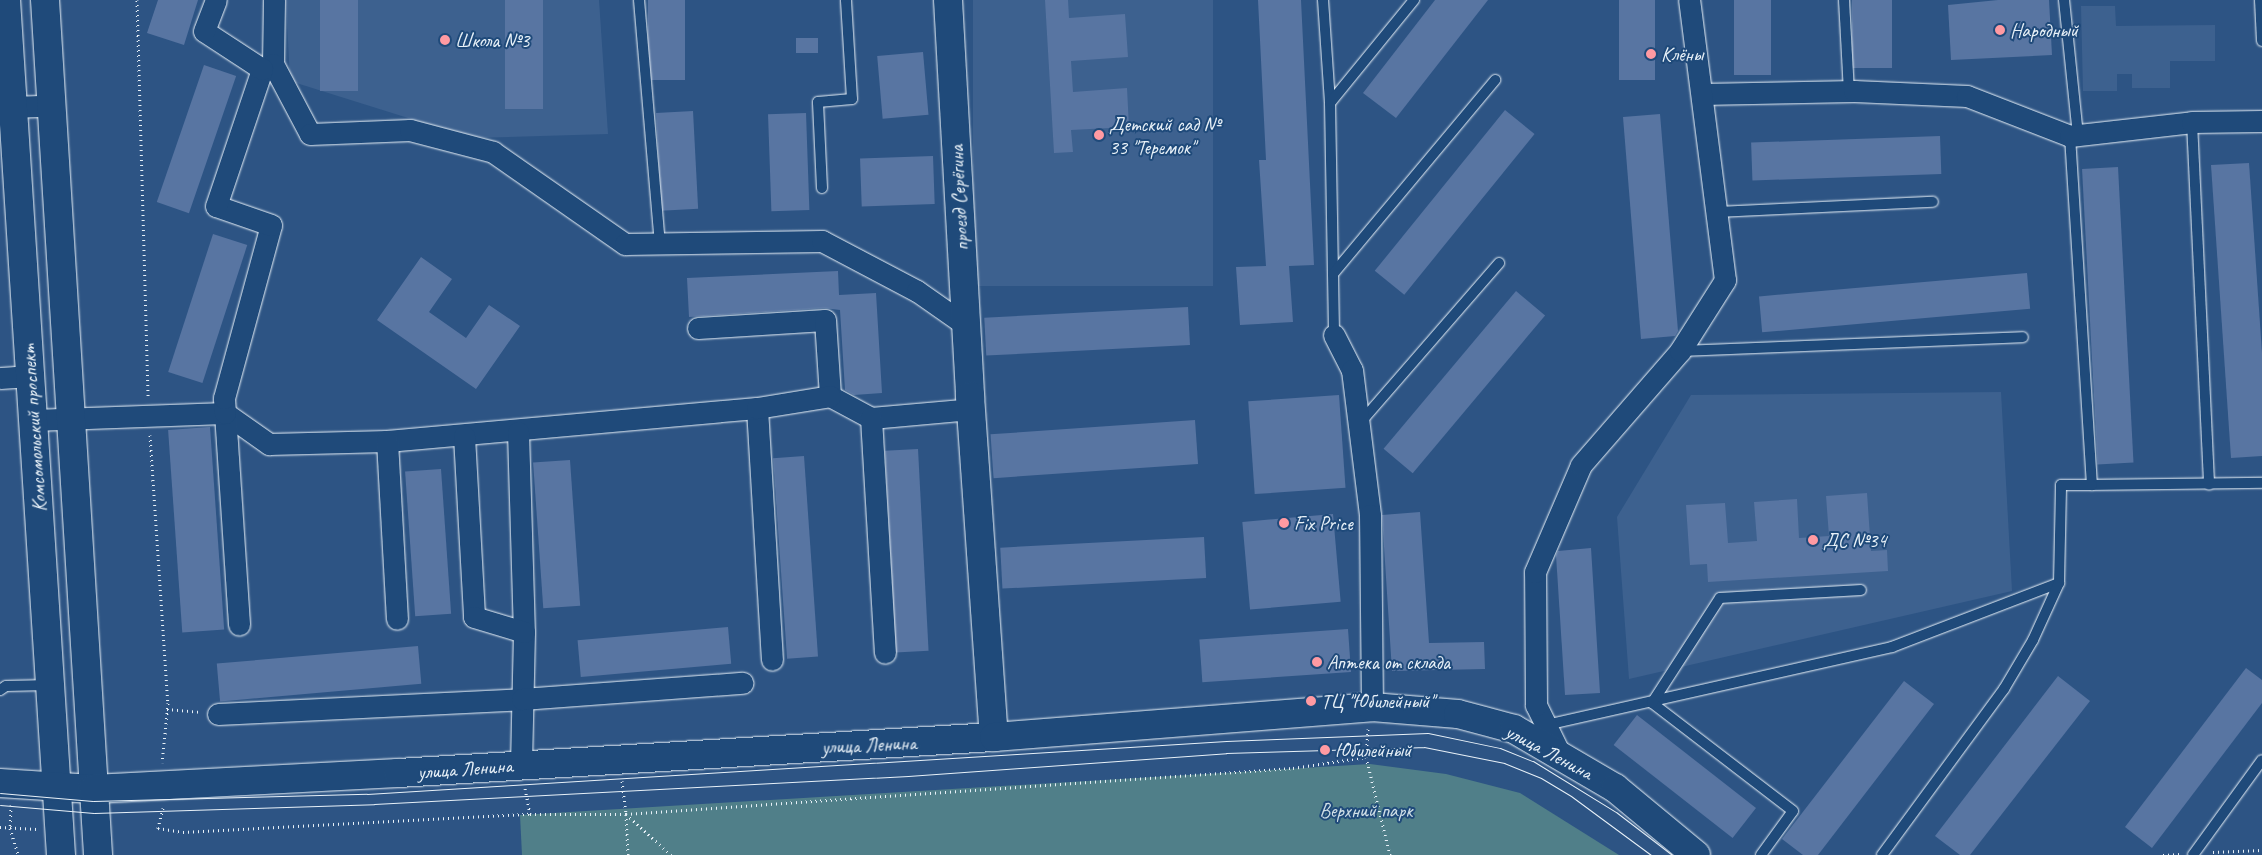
<!DOCTYPE html>
<meta charset="utf-8">
<style>
body{margin:0}
#map{position:relative;width:2262px;height:855px;overflow:hidden;background:#2d5484;font-family:Caveat,sans-serif}
div>[style]{position:absolute}
.built>*{inset:0;background:#3d618f;transform-origin:0 0}
.green>*{inset:0;background:#507f89}
.building>*{inset:0;background:#5875a2;transform-origin:0 0}
.path>*{height:3px;margin-top:-1.5px;transform-origin:0;background:repeating-linear-gradient(90deg,#e8f1f8 0 1px,transparent 0 5px)}
.roads{filter:drop-shadow(0 0 1px #e8f1f8) drop-shadow(0 0 1px #e8f1f8)}
.lane>*{height:10px;margin:-5px;padding:0 5px;transform-origin:5px;border-radius:5px;background:#1f4a7a}
.street>*{height:21px;margin:-10.5px;padding:0 10.5px;transform-origin:10.5px;border-radius:10.5px;background:#1f4a7a}
.secondary>*{height:28px;margin:-14px;padding:0 14px;transform-origin:14px;border-radius:14px;background:#1f4a7a}
.tram>*{height:1px;margin:-0.5px;padding:0 0.5px;transform-origin:0.5px;border-radius:0.5px;background:#e8f1f8}
.dots>*{width:14px;height:14px;translate:-50% -50%;box-sizing:border-box;border:2px solid #1f4a7a;border-radius:50%}
span{translate:-50% -50%;white-space:nowrap;text-align:center;line-height:1.15;-webkit-text-stroke:4px #1f4a7a;paint-order:stroke}
.poi-label{font-size:20px;color:#e8f1f8}
.left{translate:0 -50%;text-align:left}
.street-label{font-size:20px;color:#e8f1f8}
.park-label{font-size:20px;color:#d1e0e7}
</style>
<div id="map">
<div class="built">
<div style="clip-path:polygon(286px 0,599px 0,608px 134px,472px 138px,290px 81px)"></div>
<div style="left:973px;top:0;width:240px;height:286px"></div>
<div style="clip-path:polygon(2081px 6px,2115px 6px,2116px 26px,2215px 25px,2215px 61px,2170px 61px,2170px 88px,2132px 88px,2132px 74px,2117px 74px,2117px 91px,2083px 91px)"></div>
<div style="clip-path:polygon(2001px 392px,2012px 591px,1629px 679px,1617px 517px,1691px 395px)"></div>
</div>
<div class="green">
<div style="clip-path:polygon(1370px 764px,1446px 774px,1520px 793px,1619px 855px,522px 855px,520px 815px)"></div>
</div>
<div class="building">
<div style="clip-path:polygon(158px 0,198px 0,184px 45px,147px 33px)"></div>
<div style="left:320px;top:0;width:38px;height:91px"></div>
<div style="left:505px;top:0;width:38px;height:109px"></div>
<div style="left:648px;top:0;width:37px;height:80px"></div>
<div style="clip-path:polygon(1045px 0,1068px 0,1069px 18px,1125px 14px,1128px 57px,1071px 61px,1073px 92px,1127px 88px,1129px 127px,1071px 130px,1073px 152px,1054px 153px)"></div>
<div style="clip-path:polygon(1258px 0,1301px 0,1314px 265px,1289px 266px,1293px 322px,1240px 325px,1236px 267px,1266px 266px,1259px 160px,1266px 160px)"></div>
<div style="clip-path:polygon(1435px 0,1488px 0,1396px 118px,1363px 93px)"></div>
<div style="left:1619px;top:0;width:36px;height:80px"></div>
<div style="left:1734px;top:0;width:37px;height:75px"></div>
<div style="left:1852px;top:0;width:40px;height:68px"></div>
<div style="clip-path:polygon(1998px 0,2049px 0,2052px 55px,1951px 60px,1948px 5px)"></div>
<div style="left:818px;top:38px;width:15px;height:22px;rotate:90deg"></div>
<div style="left:923px;top:52px;width:63px;height:46px;rotate:85deg"></div>
<div style="left:204px;top:65px;width:34px;height:145px;rotate:19deg"></div>
<div style="left:1505px;top:110px;width:38px;height:207px;rotate:39deg"></div>
<div style="left:693px;top:111px;width:98px;height:37px;rotate:87deg"></div>
<div style="left:806px;top:113px;width:97px;height:38px;rotate:88deg"></div>
<div style="clip-path:polygon(1660px 114px,1678px 331px,1675px 336px,1641px 339px,1623px 117px)"></div>
<div style="left:1940px;top:136px;width:38px;height:189px;rotate:88deg"></div>
<div style="left:933px;top:156px;width:48px;height:73px;rotate:88deg"></div>
<div style="clip-path:polygon(2249px 163px,2262px 353px,2262px 456px,2231px 458px,2211px 165px)"></div>
<div style="left:2118px;top:167px;width:296px;height:36px;rotate:87deg"></div>
<div style="left:213px;top:234px;width:36px;height:145px;rotate:18deg"></div>
<div style="clip-path:polygon(421px 257px,452px 279px,429px 312px,466px 338px,489px 305px,520px 326px,476px 389px,377px 320px)"></div>
<div style="clip-path:polygon(838px 271px,839px 295px,876px 293px,882px 393px,854px 395px,845px 390px,840px 310px,824px 308px,689px 317px,687px 278px)"></div>
<div style="left:2027px;top:273px;width:36px;height:269px;rotate:85deg"></div>
<div style="left:1516px;top:291px;width:38px;height:206px;rotate:40deg"></div>
<div style="left:1188px;top:307px;width:38px;height:204px;rotate:87deg"></div>
<div style="left:1339px;top:395px;width:93px;height:91px;rotate:86deg"></div>
<div style="left:1195px;top:420px;width:44px;height:205px;rotate:86deg"></div>
<div style="left:210px;top:427px;width:203px;height:42px;rotate:86deg"></div>
<div style="left:918px;top:449px;width:202px;height:33px;rotate:87deg"></div>
<div style="left:804px;top:456px;width:201px;height:31px;rotate:86deg"></div>
<div style="left:570px;top:460px;width:146px;height:37px;rotate:86deg"></div>
<div style="left:441px;top:469px;width:145px;height:36px;rotate:86deg"></div>
<div style="clip-path:polygon(1867px 493px,1871px 551px,1887px 550px,1888px 571px,1708px 582px,1707px 564px,1690px 565px,1686px 505px,1725px 503px,1728px 543px,1757px 541px,1754px 502px,1797px 499px,1799px 538px,1829px 536px,1826px 496px)"></div>
<div style="clip-path:polygon(1420px 512px,1429px 643px,1484px 642px,1485px 669px,1392px 671px,1382px 515px)"></div>
<div style="left:1333px;top:514px;width:88px;height:91px;rotate:85deg"></div>
<div style="left:1204px;top:537px;width:41px;height:204px;rotate:87deg"></div>
<div style="clip-path:polygon(1591px 548px,1600px 693px,1565px 695px,1556px 555px,1558px 551px)"></div>
<div style="left:728px;top:627px;width:37px;height:151px;rotate:85deg"></div>
<div style="left:1348px;top:629px;width:43px;height:149px;rotate:86deg"></div>
<div style="left:418px;top:646px;width:38px;height:202px;rotate:85deg"></div>
<div style="clip-path:polygon(2246px 668px,2262px 680px,2262px 703px,2152px 848px,2125px 827px)"></div>
<div style="clip-path:polygon(2058px 676px,2090px 701px,1970px 855px,1960px 855px,1935px 836px)"></div>
<div style="clip-path:polygon(1904px 681px,1934px 704px,1818px 855px,1803px 855px,1782px 839px)"></div>
<div style="left:1637px;top:715px;width:151px;height:38px;rotate:38deg"></div>
</div>
<div class="path">
<div style="left:137px;top:0;width:397px;rotate:88.4deg"></div>
<div style="left:150px;top:435px;width:269px;rotate:86.2deg"></div>
<div style="left:168px;top:703px;width:60px;rotate:95.7deg"></div>
<div style="left:167px;top:709px;width:33px;rotate:5deg"></div>
<div style="left:1368px;top:729px;width:28px;rotate:94deg"></div>
<div style="left:1366px;top:757px;width:101px;rotate:76.2deg"></div>
<div style="left:622px;top:781px;width:33px;rotate:83deg"></div>
<div style="left:626px;top:814px;width:61px;rotate:42.3deg"></div>
<div style="left:11px;top:805px;width:23px;rotate:92deg"></div>
<div style="left:10px;top:828px;width:28px;rotate:73deg"></div>
<div style="left:163px;top:808px;width:21px;rotate:104deg"></div>
<div style="left:158px;top:828px;width:25px;rotate:9deg"></div>
<div style="left:183px;top:832px;width:347px;rotate:-3deg"></div>
<div style="left:530px;top:814px;width:26px;rotate:-101deg"></div>
<div style="left:530px;top:814px;width:96px"></div>
<div style="left:626px;top:814px;width:669px;rotate:-3.95deg"></div>
<div style="left:1293px;top:768px;width:74px;rotate:-8.6deg"></div>
<div style="left:626px;top:814px;width:41px;rotate:87.2deg"></div>
<div style="left:0;top:827px;width:37px;rotate:3deg"></div>
<div style="left:2213px;top:852px;width:49px;rotate:-2.3deg"></div>
<div style="left:2163px;top:855px;width:18px;rotate:-3deg"></div>
</div>
<div class="roads">
<div class="lane">
<div style="left:639px;top:0;width:246px;rotate:85.1deg"></div>
<div style="left:1323px;top:0;width:103px;rotate:86.1deg"></div>
<div style="left:1330px;top:103px;width:232px;rotate:89deg"></div>
<div style="left:1844px;top:0;width:91px;rotate:86.9deg"></div>
<div style="left:2064px;top:0;width:136px;rotate:84.1deg"></div>
<div style="left:2260px;top:0;width:41px;rotate:87.2deg"></div>
<div style="left:1330px;top:103px;width:133px;rotate:-50.8deg"></div>
<div style="left:2192px;top:122px;width:363px;rotate:87.3deg"></div>
<div style="left:2070px;top:136px;width:350px;rotate:86.4deg"></div>
<div style="left:2092px;top:485px;width:170px;rotate:-0.7deg"></div>
<div style="left:822px;top:188px;width:86px;rotate:-92.7deg"></div>
<div style="left:818px;top:102px;width:34px;rotate:-5deg"></div>
<div style="left:852px;top:99px;width:99px;rotate:-93.5deg"></div>
<div style="left:1717px;top:212px;width:216px;rotate:-2.7deg"></div>
<div style="left:1333px;top:274px;width:253px;rotate:-50.1deg"></div>
<div style="left:1680px;top:351px;width:343px;rotate:-2.3deg"></div>
<div style="left:1360px;top:423px;width:212px;rotate:-49deg"></div>
<div style="left:0;top:690px;width:7px;rotate:-34deg"></div>
<div style="left:6px;top:686px;width:43px;rotate:-1.3deg"></div>
<div style="left:1546px;top:725px;width:355px;rotate:-12.7deg"></div>
<div style="left:1892px;top:647px;width:179px;rotate:-21deg"></div>
<div style="left:2059px;top:583px;width:98px;rotate:-88.8deg"></div>
<div style="left:2061px;top:485px;width:31px"></div>
<div style="left:1761px;top:855px;width:54px;rotate:-54deg"></div>
<div style="left:1793px;top:811px;width:178px;rotate:-142.5deg"></div>
<div style="left:1652px;top:703px;width:125px;rotate:-57.1deg"></div>
<div style="left:1720px;top:598px;width:141px;rotate:-3.2deg"></div>
<div style="left:1882px;top:855px;width:206px;rotate:-53.7deg"></div>
<div style="left:2004px;top:689px;width:57px;rotate:-59.4deg"></div>
<div style="left:2033px;top:640px;width:63px;rotate:-65.5deg"></div>
<div style="left:2193px;top:855px;width:117px;rotate:-54deg"></div>
</div>
<div class="street">
<div style="left:274px;top:0;width:64px;rotate:90.9deg"></div>
<div style="left:273px;top:64px;width:79px;rotate:62.1deg"></div>
<div style="left:310px;top:134px;width:100px;rotate:-2.3deg"></div>
<div style="left:410px;top:130px;width:86px;rotate:14.8deg"></div>
<div style="left:493px;top:152px;width:161px;rotate:34.9deg"></div>
<div style="left:625px;top:244px;width:197px;rotate:-0.9deg"></div>
<div style="left:822px;top:241px;width:107px;rotate:27.8deg"></div>
<div style="left:917px;top:291px;width:61px;rotate:35deg"></div>
<div style="left:1702px;top:94px;width:152px;rotate:-1.1deg"></div>
<div style="left:1854px;top:91px;width:113px;rotate:2.5deg"></div>
<div style="left:1967px;top:96px;width:110px;rotate:21.2deg"></div>
<div style="left:2070px;top:136px;width:123px;rotate:-6.5deg"></div>
<div style="left:2192px;top:122px;width:70px;rotate:-0.8deg"></div>
<div style="left:13px;top:107px;width:38px;rotate:-2deg"></div>
<div style="left:698px;top:328px;width:127px;rotate:-3.6deg"></div>
<div style="left:825px;top:320px;width:76px;rotate:86.2deg"></div>
<div style="left:830px;top:396px;width:47px;rotate:28.2deg"></div>
<div style="left:871px;top:418px;width:100px;rotate:-5.1deg"></div>
<div style="left:1334px;top:335px;width:39px;rotate:63deg"></div>
<div style="left:1352px;top:370px;width:146px;rotate:82.9deg"></div>
<div style="left:1370px;top:515px;width:192px;rotate:89.4deg"></div>
<div style="left:0;top:378px;width:30px;rotate:-4deg"></div>
<div style="left:757px;top:408px;width:252px;rotate:86.6deg"></div>
<div style="left:225px;top:413px;width:54px;rotate:35.2deg"></div>
<div style="left:269px;top:444px;width:118px;rotate:-1.5deg"></div>
<div style="left:387px;top:441px;width:371px;rotate:-5.1deg"></div>
<div style="left:757px;top:408px;width:74px;rotate:-9.3deg"></div>
<div style="left:225px;top:413px;width:212px;rotate:86.2deg"></div>
<div style="left:871px;top:418px;width:235px;rotate:86.6deg"></div>
<div style="left:33px;top:420px;width:192px;rotate:-2.1deg"></div>
<div style="left:225px;top:413px;width:15px;rotate:-94deg"></div>
<div style="left:224px;top:398px;width:179px;rotate:-74.8deg"></div>
<div style="left:271px;top:225px;width:58px;rotate:-160.9deg"></div>
<div style="left:216px;top:206px;width:145px;rotate:-71.4deg"></div>
<div style="left:262px;top:69px;width:69px;rotate:-146.8deg"></div>
<div style="left:204px;top:31px;width:33px;rotate:-69deg"></div>
<div style="left:518px;top:432px;width:200px;rotate:88.3deg"></div>
<div style="left:524px;top:632px;width:133px;rotate:91.3deg"></div>
<div style="left:464px;top:436px;width:181px;rotate:86.8deg"></div>
<div style="left:474px;top:617px;width:52px;rotate:16.7deg"></div>
<div style="left:387px;top:441px;width:178px;rotate:86.8deg"></div>
<div style="left:218px;top:714px;width:304px;rotate:-2.8deg"></div>
<div style="left:522px;top:699px;width:221px;rotate:-4.2deg"></div>
<div style="left:1560px;top:754px;width:55px;rotate:-116.1deg"></div>
<div style="left:1536px;top:705px;width:133px;rotate:-90.4deg"></div>
<div style="left:1535px;top:572px;width:116px;rotate:-66.7deg"></div>
<div style="left:1581px;top:465px;width:151px;rotate:-49deg"></div>
<div style="left:1680px;top:351px;width:84px;rotate:-57.6deg"></div>
<div style="left:1725px;top:280px;width:282px;rotate:-97.3deg"></div>
</div>
<div class="secondary">
<div style="left:6px;top:0;width:857px;rotate:86.32deg"></div>
<div style="left:45px;top:0;width:857px;rotate:86.45deg"></div>
<div style="left:948px;top:0;width:397px;rotate:86.8deg"></div>
<div style="left:970px;top:396px;width:342px;rotate:86deg"></div>
<div style="left:0;top:783px;width:93px;rotate:3.7deg"></div>
<div style="left:93px;top:789px;width:305px;rotate:-3deg"></div>
<div style="left:398px;top:773px;width:597px;rotate:-3.46deg"></div>
<div style="left:994px;top:737px;width:379px;rotate:-4.5deg"></div>
<div style="left:1372px;top:707px;width:86px;rotate:4.7deg"></div>
<div style="left:1458px;top:714px;width:58px;rotate:15deg"></div>
<div style="left:1514px;top:729px;width:117px;rotate:30.3deg"></div>
<div style="left:1615px;top:788px;width:105px;rotate:39.6deg"></div>
</div>
</div>
<div class="tram">
<div style="left:0;top:793px;width:93px;rotate:4.9deg"></div>
<div style="left:93px;top:801px;width:274px;rotate:-1.5deg"></div>
<div style="left:367px;top:794px;width:861px;rotate:-3.53deg"></div>
<div style="left:1226px;top:741px;width:202px;rotate:-2.3deg"></div>
<div style="left:1428px;top:733px;width:74px;rotate:11.8deg"></div>
<div style="left:1500px;top:748px;width:35px;rotate:22deg"></div>
<div style="left:1533px;top:761px;width:97px;rotate:31.6deg"></div>
<div style="left:1616px;top:812px;width:71px;rotate:37.5deg"></div>
<div style="left:0;top:805px;width:94px;rotate:4.9deg"></div>
<div style="left:94px;top:813px;width:280px;rotate:-1.8deg"></div>
<div style="left:374px;top:804px;width:535px;rotate:-3deg"></div>
<div style="left:908px;top:776px;width:319px;rotate:-4.1deg"></div>
<div style="left:1226px;top:753px;width:198px;rotate:-1.7deg"></div>
<div style="left:1424px;top:747px;width:82px;rotate:11.3deg"></div>
<div style="left:1504px;top:763px;width:40px;rotate:22deg"></div>
<div style="left:1541px;top:778px;width:35px;rotate:31deg"></div>
<div style="left:1571px;top:796px;width:99px;rotate:36.4deg"></div>
</div>
<div class="dots">
<div style="left:2000px;top:30px;background:#ff9aa2"></div>
<div style="left:445px;top:40px;background:#ff9aa2"></div>
<div style="left:1651px;top:54px;background:#ff9aa2"></div>
<div style="left:1099px;top:135px;background:#ff9aa2"></div>
<div style="left:1284px;top:523px;background:#ff9aa2"></div>
<div style="left:1813px;top:540px;background:#ff9aa2"></div>
<div style="left:1317px;top:662px;background:#ff9aa2"></div>
<div style="left:1311px;top:701px;background:#ff9aa2"></div>
<div style="left:1325px;top:750px;background:#ff9aa2"></div>
</div>
<div class="poi-label">
<span class="left" style="left:2010px;top:30px">Народный</span>
<span class="left" style="left:455px;top:40px">Школа №3</span>
<span class="left" style="left:1661px;top:54px">Клёны</span>
<span class="left" style="left:1109px;top:136px">Детский сад №<br>33 "Теремок"</span>
<span class="left" style="left:1294px;top:523px">Fix Price</span>
<span class="left" style="left:1823px;top:540px">ДС №34</span>
<span class="left" style="left:1327px;top:662px">Аптека от склада</span>
<span class="left" style="left:1321px;top:701px">ТЦ "Юбилейный"</span>
<span class="left" style="left:1335px;top:750px">Юбилейный</span>
</div>
<div class="street-label">
<span style="left:959px;top:198px;rotate:-93deg">проезд Серёгина</span>
<span style="left:34px;top:428px;rotate:-94deg">Комсомольский проспект</span>
<span style="left:869px;top:745px;rotate:-3deg">улица Ленина</span>
<span style="left:1549px;top:752px;rotate:28deg">улица Ленина</span>
<span style="left:465px;top:769px;rotate:-4deg">улица Ленина</span>
</div>
<div class="park-label">
<span style="left:1366px;top:810px">Верхний парк</span>
</div>
</div>
